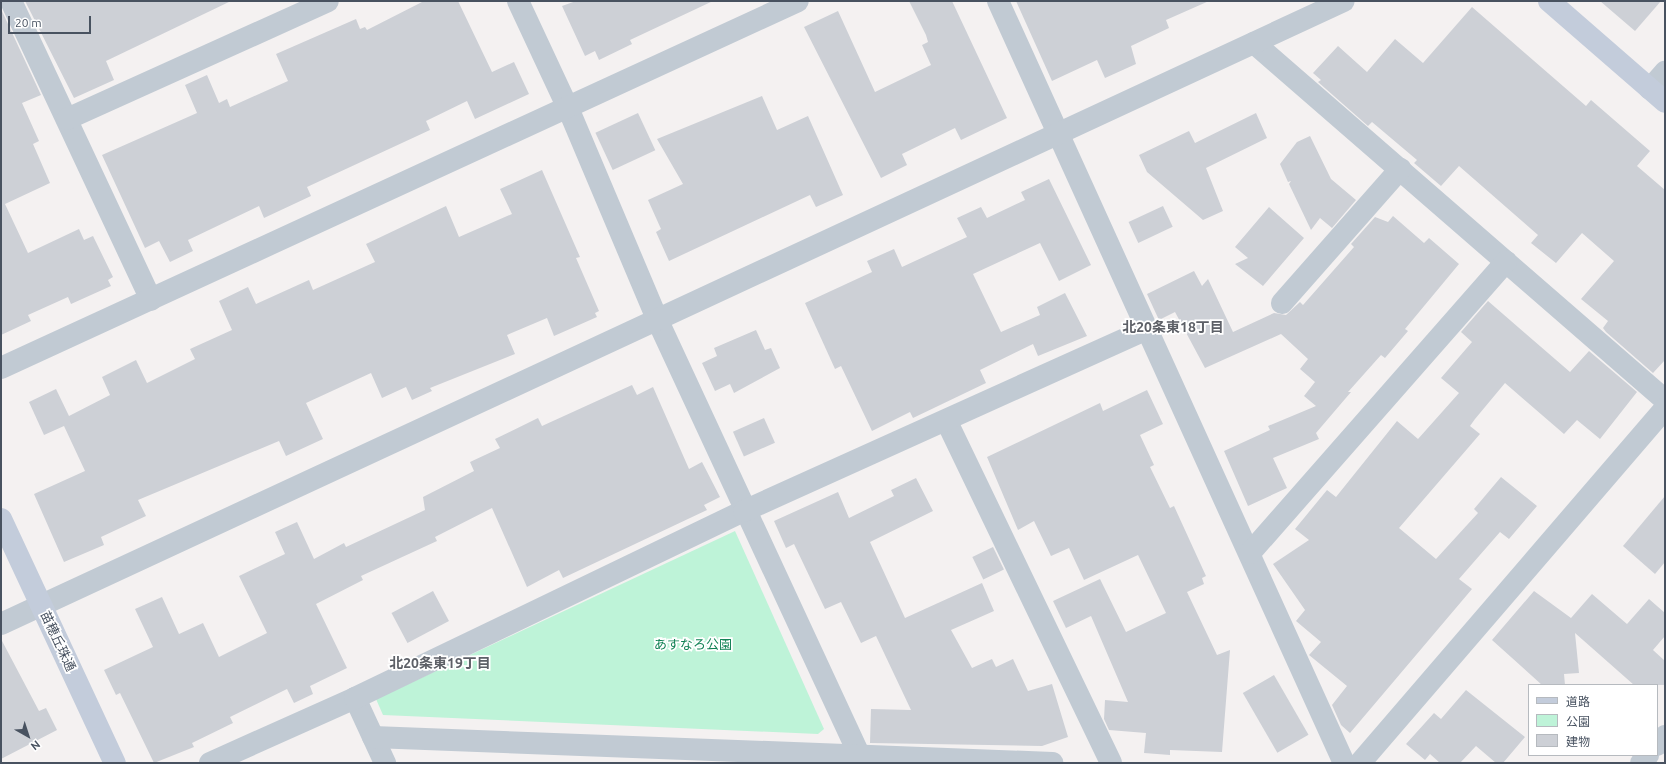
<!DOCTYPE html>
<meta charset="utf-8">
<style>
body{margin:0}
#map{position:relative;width:1666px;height:764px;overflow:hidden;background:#f4f1f1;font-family:Ubuntu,"Noto Sans JP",sans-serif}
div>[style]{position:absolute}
.green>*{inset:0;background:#bef3d8}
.building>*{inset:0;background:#cdd0d6;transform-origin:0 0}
.street>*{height:22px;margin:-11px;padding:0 11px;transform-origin:11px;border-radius:11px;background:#c1cad3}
.secondary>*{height:22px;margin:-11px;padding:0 11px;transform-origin:11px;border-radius:11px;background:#c3ccdb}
span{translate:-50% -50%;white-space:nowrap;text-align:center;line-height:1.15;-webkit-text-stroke:3.5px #fff;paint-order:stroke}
.street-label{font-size:13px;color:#485260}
.park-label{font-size:13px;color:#128255}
.neighbourhood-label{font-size:14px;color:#5d6067;font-weight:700}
.frame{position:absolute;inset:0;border:2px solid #485260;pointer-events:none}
.legend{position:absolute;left:1528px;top:684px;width:130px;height:72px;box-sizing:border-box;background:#fff;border:1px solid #b6babf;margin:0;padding:5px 7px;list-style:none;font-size:12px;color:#485260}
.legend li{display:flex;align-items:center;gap:8px;height:20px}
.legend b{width:20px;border:1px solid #b6babf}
.north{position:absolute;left:8px;top:716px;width:40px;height:40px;-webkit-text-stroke:3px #fff;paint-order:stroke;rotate:141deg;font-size:11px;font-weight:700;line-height:16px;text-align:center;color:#485260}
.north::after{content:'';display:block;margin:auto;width:14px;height:18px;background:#485260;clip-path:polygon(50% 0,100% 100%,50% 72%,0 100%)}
.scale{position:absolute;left:8px;top:16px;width:83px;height:18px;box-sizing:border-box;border:2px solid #485260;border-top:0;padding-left:5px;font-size:12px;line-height:14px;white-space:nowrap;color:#485260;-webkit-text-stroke:3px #fff;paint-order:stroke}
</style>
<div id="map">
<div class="green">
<div style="clip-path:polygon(735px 531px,824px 729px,818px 734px,383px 715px,376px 699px)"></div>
</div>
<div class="building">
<div style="clip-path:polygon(25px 1px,231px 1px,106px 61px,114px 80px,74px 98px)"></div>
<div style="clip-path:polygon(424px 1px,458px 1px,492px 72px,514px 62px,529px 94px,475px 119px,467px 101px,426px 121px,430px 130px,307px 187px,311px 196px,264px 218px,259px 206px,188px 240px,193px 251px,170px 262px,159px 241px,145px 248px,102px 155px,197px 113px,185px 85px,207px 75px,219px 103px,227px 99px,230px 107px,288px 81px,276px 54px,356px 19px,360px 29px,365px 27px,367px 30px)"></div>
<div style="clip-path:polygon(576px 1px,713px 1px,630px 40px,632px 44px,599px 60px,595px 51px,585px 56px,562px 6px)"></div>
<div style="clip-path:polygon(909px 1px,952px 1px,1007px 118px,961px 140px,955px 128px,902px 154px,907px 165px,881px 178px,804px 27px,838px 11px,875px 92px,931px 65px,922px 45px,928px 42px,926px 35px)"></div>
<div style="clip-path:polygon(1016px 1px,1209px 1px,1166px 20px,1169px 28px,1131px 46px,1136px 64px,1105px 78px,1097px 60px,1052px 81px)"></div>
<div style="clip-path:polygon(1600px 1px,1661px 1px,1635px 31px)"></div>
<div style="clip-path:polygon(1472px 7px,1586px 106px,1591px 100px,1650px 151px,1637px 166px,1665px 190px,1665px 360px,1653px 373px,1606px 332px,1603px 328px,1608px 321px,1581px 299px,1614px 261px,1582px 233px,1556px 263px,1531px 243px,1538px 235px,1459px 166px,1441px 186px,1414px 163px,1417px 160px,1372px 122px,1368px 126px,1318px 82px,1321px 80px,1313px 73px,1338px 46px,1367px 72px,1395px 39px,1423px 63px)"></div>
<div style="clip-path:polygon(1px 9px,41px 95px,22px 103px,39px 141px,33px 144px,50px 183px,5px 204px,28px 253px,79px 229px,84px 240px,93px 236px,113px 277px,108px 280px,111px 286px,71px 304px,68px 297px,28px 315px,31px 321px,1px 335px)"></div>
<div style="clip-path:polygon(762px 96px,777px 130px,808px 116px,843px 195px,816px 207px,810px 195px,669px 261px,656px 232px,661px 229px,648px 200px,683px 184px,657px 139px)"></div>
<div style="left:638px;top:113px;width:41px;height:47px;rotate:65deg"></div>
<div style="clip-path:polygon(1256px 113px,1267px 138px,1206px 168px,1223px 211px,1203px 220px,1147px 172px,1139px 155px,1189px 131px,1195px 143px)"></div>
<div style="clip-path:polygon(1310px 136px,1331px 179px,1356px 200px,1332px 228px,1320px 218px,1311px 230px,1289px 184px,1291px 181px,1288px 182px,1280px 164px,1297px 142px)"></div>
<div style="clip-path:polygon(542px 170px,580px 257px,576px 258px,599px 311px,595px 313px,597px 317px,554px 336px,547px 318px,507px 335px,515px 354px,430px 388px,432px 391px,412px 400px,406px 387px,382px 398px,371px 373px,306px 403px,323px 439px,286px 456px,279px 441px,138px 500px,146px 516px,101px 537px,104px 545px,64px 562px,34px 494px,85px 471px,64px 426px,44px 435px,29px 402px,56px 389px,69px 416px,110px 395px,102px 377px,136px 360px,147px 383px,195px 359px,190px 349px,232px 330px,219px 301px,248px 287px,256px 304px,309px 280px,313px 290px,375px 262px,366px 244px,446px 206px,459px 237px,512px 214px,500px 189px)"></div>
<div style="clip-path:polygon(1049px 179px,1091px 265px,1059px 281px,1040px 243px,973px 274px,1001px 332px,1040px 315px,1037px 307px,1065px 293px,1087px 336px,1038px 356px,1033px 344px,980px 370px,986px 383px,913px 418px,910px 412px,872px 431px,841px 366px,835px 369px,805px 303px,872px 272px,867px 261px,894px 249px,902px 267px,967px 237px,957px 218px,981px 207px,987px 218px,1025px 200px,1021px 192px)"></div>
<div style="left:1163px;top:206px;width:23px;height:38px;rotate:65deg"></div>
<div style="clip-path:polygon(1269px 207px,1304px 238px,1263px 286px,1235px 264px,1248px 258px,1235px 247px)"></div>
<div style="clip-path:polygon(1393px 216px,1424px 243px,1429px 238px,1459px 264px,1405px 329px,1408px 331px,1385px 358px,1381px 355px,1348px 392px,1351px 392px,1316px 433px,1319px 439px,1273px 458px,1287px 488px,1248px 506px,1224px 451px,1270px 430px,1268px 426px,1316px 406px,1304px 396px,1315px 382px,1300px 369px,1308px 359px,1281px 334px,1205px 368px,1175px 312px,1159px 320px,1147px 294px,1194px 271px,1202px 286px,1208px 279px,1233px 332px,1274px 313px,1286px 315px,1300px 302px,1303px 305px,1354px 247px,1351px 244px,1375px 217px,1388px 222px)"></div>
<div style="clip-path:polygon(1488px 301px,1570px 372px,1589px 351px,1637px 392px,1600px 439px,1577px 420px,1564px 434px,1505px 383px,1475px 419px,1470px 426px,1480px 434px,1399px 528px,1436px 559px,1478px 513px,1474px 509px,1501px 477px,1537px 506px,1509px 539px,1500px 532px,1459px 579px,1472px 589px,1350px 733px,1341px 725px,1332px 705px,1347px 686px,1309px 655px,1321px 642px,1296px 621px,1305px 610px,1273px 564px,1309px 540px,1295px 529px,1327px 490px,1336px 497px,1397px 421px,1418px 439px,1459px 393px,1441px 378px,1472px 342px,1461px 332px)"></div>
<div style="clip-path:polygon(756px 330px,765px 350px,771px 348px,780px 368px,734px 393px,730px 384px,715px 391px,702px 363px,717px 356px,714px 348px)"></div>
<div style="clip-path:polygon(632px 385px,637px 395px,653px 387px,689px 469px,702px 462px,720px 497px,704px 505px,707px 510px,563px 578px,559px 570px,527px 587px,492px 508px,435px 537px,437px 541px,361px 576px,363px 580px,316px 604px,347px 668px,310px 686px,313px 694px,294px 703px,287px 689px,230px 717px,233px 723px,192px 743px,194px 747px,154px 763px,120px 693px,116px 695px,104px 670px,153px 647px,135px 609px,162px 597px,179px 634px,203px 623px,219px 657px,267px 633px,239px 576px,285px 554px,275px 532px,297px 522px,314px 559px,344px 543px,346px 547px,425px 510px,423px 497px,474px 471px,470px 462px,500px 448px,495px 439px,538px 418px,542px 426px)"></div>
<div style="clip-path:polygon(1147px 390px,1163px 424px,1140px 435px,1154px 465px,1150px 467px,1170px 508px,1174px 506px,1206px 576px,1202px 578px,1204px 584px,1187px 592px,1217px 655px,1230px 650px,1222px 752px,1170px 750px,1170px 755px,1144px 753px,1146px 733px,1109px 730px,1104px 719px,1105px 700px,1128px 702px,1091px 616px,1066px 628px,1053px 601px,1100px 579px,1126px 632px,1166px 613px,1138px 555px,1084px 580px,1069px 548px,1051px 556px,1034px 521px,1018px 530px,987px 457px,1100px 403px,1103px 411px)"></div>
<div style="left:764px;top:418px;width:27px;height:34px;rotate:66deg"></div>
<div style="clip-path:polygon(916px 478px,933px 511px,870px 542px,905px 618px,982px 583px,994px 611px,951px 630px,972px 668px,992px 659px,996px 667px,1013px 659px,1028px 691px,1052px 684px,1068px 737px,1042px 746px,870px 743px,871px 709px,911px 710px,876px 636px,861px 643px,841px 602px,825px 609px,794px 544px,786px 548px,774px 521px,838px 492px,849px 518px,894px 496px,891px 490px)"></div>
<div style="clip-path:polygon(1665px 496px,1665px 562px,1655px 574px,1623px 546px)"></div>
<div style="left:993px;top:547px;width:25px;height:23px;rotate:64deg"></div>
<div style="left:433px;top:591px;width:34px;height:47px;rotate:62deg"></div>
<div style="clip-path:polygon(1534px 591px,1571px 618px,1592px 594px,1627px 624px,1649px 599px,1665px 613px,1665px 636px,1653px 650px,1665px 661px,1665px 685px,1634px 685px,1575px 633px,1579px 673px,1564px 674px,1565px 685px,1542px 685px,1492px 640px)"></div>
<div style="clip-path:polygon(1px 639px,39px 711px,46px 708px,57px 730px,1px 759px)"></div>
<div style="left:1274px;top:675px;width:69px;height:36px;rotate:60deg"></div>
<div style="clip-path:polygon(1466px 690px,1525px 737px,1503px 763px,1496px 763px,1476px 746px,1460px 763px,1440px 763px,1430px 754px,1425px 760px,1406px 744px,1434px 713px,1441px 719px)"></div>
</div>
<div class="street">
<div style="left:11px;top:1px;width:330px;rotate:64.9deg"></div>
<div style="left:518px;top:1px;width:118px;rotate:65deg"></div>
<div style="left:568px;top:108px;width:229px;rotate:67.1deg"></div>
<div style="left:657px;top:319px;width:489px;rotate:65.1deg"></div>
<div style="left:998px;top:1px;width:837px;rotate:65.58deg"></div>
<div style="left:1254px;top:43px;width:544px;rotate:40.98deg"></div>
<div style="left:1650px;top:89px;width:23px;rotate:-49deg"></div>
<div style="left:67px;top:119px;width:286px;rotate:-24.3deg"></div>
<div style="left:1282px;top:303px;width:179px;rotate:-48.6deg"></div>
<div style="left:1px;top:368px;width:877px;rotate:-24.72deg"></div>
<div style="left:947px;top:422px;width:378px;rotate:64.3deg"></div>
<div style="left:1250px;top:553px;width:388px;rotate:-48.7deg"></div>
<div style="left:1px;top:624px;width:1480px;rotate:-24.89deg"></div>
<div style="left:355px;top:698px;width:72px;rotate:65.2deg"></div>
<div style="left:373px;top:737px;width:680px;rotate:2.19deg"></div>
<div style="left:1657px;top:745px;width:12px;rotate:-48deg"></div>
<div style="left:210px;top:763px;width:159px;rotate:-24.1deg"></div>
<div style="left:355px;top:698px;width:432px;rotate:-25.7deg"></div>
<div style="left:744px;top:511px;width:443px;rotate:-24.3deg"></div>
<div style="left:1360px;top:763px;width:467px;rotate:-49.3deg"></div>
<div style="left:1641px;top:763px;width:11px;rotate:-49deg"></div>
</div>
<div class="secondary">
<div style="left:1549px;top:1px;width:154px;rotate:41deg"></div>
<div style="left:1px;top:519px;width:269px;rotate:65deg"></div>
</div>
<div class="street-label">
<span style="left:58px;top:641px;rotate:65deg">苗穂丘珠通</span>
</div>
<div class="park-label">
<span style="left:693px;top:644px">あすなろ公園</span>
</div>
<div class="neighbourhood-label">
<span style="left:1173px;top:327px">北20条東18丁目</span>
<span style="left:440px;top:663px">北20条東19丁目</span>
</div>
<div class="frame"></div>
<ul class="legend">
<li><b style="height:5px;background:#c3ccdb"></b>道路</li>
<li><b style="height:11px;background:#bef3d8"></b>公園</li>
<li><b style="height:11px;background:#cdd0d6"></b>建物</li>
</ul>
<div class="north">N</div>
<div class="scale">20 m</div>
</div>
